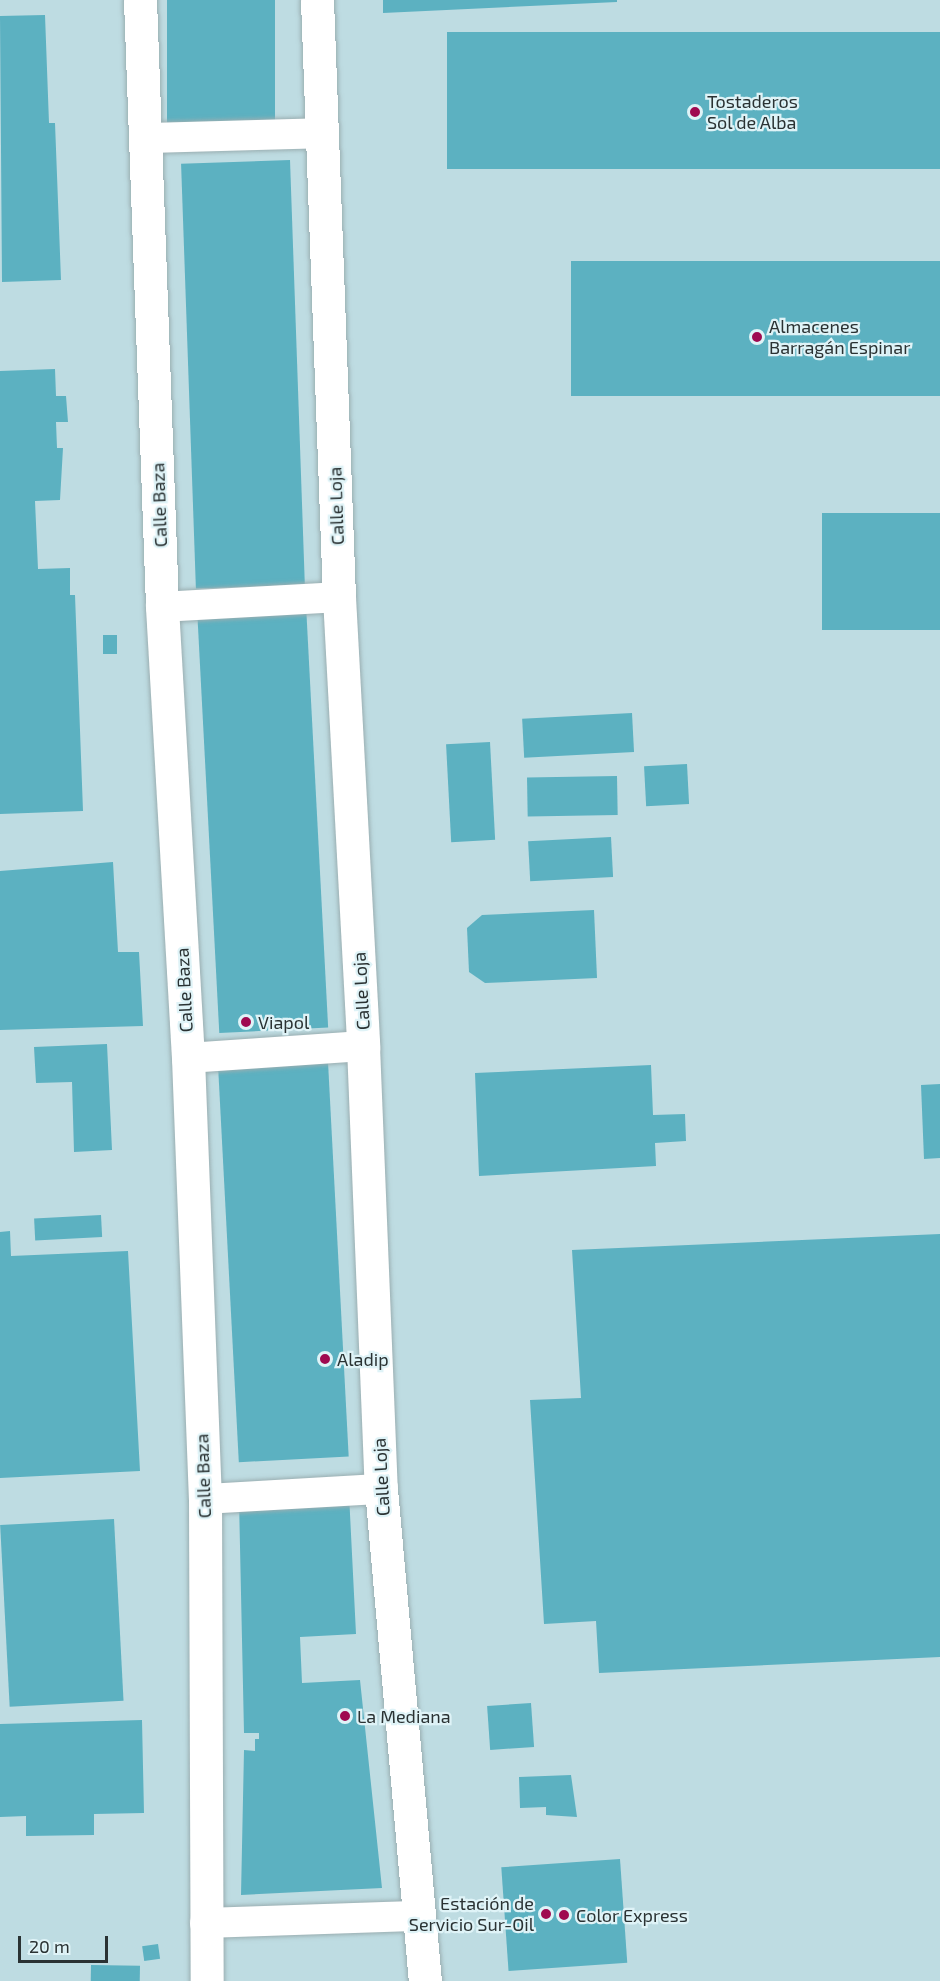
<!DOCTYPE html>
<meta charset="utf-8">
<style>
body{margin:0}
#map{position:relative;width:940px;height:1981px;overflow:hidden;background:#d1e6ea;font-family:"Exo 2",sans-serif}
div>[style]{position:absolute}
.built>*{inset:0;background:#bedce2;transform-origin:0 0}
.building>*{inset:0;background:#5cb1c1;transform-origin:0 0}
.roads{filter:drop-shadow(0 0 2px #9aaeb1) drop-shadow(0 0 2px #9aaeb1)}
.street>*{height:30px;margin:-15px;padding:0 15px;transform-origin:15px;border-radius:15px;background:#fff}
.secondary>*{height:33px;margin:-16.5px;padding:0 16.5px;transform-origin:16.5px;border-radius:16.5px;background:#fff}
.dots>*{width:16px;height:16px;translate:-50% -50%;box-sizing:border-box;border:3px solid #dff3f7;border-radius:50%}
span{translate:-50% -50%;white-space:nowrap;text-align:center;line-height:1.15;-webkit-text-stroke:4.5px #dff3f7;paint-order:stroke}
.poi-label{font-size:18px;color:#2a3233}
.left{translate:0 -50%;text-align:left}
.right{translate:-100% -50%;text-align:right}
.street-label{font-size:18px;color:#2a3233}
.scale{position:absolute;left:18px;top:1936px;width:90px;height:27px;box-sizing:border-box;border:3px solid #2a3233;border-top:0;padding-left:8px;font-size:18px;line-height:21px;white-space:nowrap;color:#2a3233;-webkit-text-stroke:4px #dff3f7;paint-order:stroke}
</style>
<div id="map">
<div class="built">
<div style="left:0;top:0;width:940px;height:1981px"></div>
</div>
<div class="building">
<div style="left:167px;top:0;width:108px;height:125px"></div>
<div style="clip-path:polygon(383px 0,617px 0,617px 2px,383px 13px)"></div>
<div style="clip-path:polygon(45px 15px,49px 123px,55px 123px,61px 280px,2px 282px,0 16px)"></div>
<div style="left:940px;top:32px;width:137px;height:493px;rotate:90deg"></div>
<div style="left:290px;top:160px;width:425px;height:109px;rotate:88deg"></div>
<div style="left:940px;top:261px;width:135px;height:369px;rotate:90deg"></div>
<div style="clip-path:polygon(55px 369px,56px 396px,66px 396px,68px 422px,56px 422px,57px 448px,63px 448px,60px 500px,35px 501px,38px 569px,70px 568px,70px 595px,75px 595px,83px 811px,0 814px,0 371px)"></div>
<div style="left:940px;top:513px;width:117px;height:118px;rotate:90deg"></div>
<div style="left:306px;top:605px;width:423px;height:109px;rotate:87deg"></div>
<div style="left:103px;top:635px;width:14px;height:19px"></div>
<div style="left:632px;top:713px;width:39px;height:110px;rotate:87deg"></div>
<div style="left:490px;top:742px;width:98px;height:44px;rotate:87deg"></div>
<div style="left:687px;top:764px;width:40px;height:43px;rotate:87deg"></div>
<div style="left:617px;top:776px;width:39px;height:90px;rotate:89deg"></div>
<div style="left:611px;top:837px;width:40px;height:83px;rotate:87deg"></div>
<div style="clip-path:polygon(113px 862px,118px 952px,139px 952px,143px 1026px,0 1030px,0 871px)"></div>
<div style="clip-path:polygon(594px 910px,597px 978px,485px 983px,469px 972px,467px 928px,482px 915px)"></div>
<div style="clip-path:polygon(107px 1044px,112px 1150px,74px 1152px,72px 1082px,36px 1083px,34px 1047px)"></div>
<div style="left:328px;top:1062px;width:395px;height:110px;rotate:87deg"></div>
<div style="clip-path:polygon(651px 1065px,653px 1115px,685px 1114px,686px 1141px,655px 1143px,656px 1166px,479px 1176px,475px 1073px)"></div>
<div style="clip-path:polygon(940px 1084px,940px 1158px,924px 1159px,921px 1085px)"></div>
<div style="left:101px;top:1215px;width:22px;height:67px;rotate:87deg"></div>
<div style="clip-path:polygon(10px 1231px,11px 1256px,128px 1251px,140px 1471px,0 1478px,0 1232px)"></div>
<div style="clip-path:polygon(940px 1234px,940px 1657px,599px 1673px,596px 1621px,544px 1624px,530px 1400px,581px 1398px,572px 1250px)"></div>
<div style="clip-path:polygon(349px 1494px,356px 1634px,300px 1637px,302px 1683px,360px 1680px,382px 1888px,241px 1895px,244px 1750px,255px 1751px,255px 1739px,259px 1739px,259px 1733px,244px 1733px,239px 1500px)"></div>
<div style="left:114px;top:1519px;width:182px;height:114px;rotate:87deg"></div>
<div style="left:531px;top:1703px;width:44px;height:44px;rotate:86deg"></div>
<div style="clip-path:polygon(142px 1720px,144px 1813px,94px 1814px,94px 1835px,26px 1836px,26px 1816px,0 1817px,0 1724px)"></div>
<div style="clip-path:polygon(571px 1775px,577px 1817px,546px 1815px,546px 1807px,520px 1808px,519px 1777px)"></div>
<div style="left:620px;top:1859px;width:104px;height:119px;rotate:86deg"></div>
<div style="left:158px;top:1944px;width:15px;height:16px;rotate:82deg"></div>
<div style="left:91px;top:1965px;width:49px;height:16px;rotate:1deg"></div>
</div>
<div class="roads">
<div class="street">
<div style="left:146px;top:138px;width:177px;rotate:-1.6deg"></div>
<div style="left:162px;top:607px;width:177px;rotate:-3.2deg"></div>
<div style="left:188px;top:1058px;width:175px;rotate:-3.9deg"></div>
<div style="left:205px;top:1499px;width:176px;rotate:-3.3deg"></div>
<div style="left:205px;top:1923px;width:216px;rotate:-1.9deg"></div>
</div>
<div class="secondary">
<div style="left:140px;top:0;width:607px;rotate:87.92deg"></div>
<div style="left:162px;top:607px;width:452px;rotate:86.7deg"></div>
<div style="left:188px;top:1058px;width:441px;rotate:87.8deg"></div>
<div style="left:205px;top:1499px;width:482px;rotate:89.8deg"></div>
<div style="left:317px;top:0;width:597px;rotate:87.89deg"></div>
<div style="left:339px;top:597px;width:450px;rotate:86.9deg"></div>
<div style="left:363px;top:1046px;width:443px;rotate:87.7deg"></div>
<div style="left:381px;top:1489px;width:494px;rotate:84.9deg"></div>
</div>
</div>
<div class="dots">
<div style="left:695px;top:112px;background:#9f0950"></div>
<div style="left:757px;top:337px;background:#9f0950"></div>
<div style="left:246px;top:1022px;background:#9f0950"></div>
<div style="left:325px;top:1359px;background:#9f0950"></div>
<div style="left:345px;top:1716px;background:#9f0950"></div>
<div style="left:546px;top:1914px;background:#9f0950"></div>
<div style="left:564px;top:1915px;background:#9f0950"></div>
</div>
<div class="poi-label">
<span class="left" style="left:707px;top:112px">Tostaderos<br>Sol de Alba</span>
<span class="left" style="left:769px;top:337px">Almacenes<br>Barragán Espinar</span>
<span class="left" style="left:258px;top:1022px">Viapol</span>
<span class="left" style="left:337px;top:1359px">Aladip</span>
<span class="left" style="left:357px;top:1716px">La Mediana</span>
<span class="right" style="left:534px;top:1914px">Estación de<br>Servicio Sur-Oil</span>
<span class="left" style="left:576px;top:1915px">Color Express</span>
</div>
<div class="street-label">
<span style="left:159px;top:505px;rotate:-92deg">Calle Baza</span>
<span style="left:336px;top:506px;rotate:-92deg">Calle Loja</span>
<span style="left:184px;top:990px;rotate:-93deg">Calle Baza</span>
<span style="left:361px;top:991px;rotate:-93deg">Calle Loja</span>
<span style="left:203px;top:1476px;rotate:-92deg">Calle Baza</span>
<span style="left:381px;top:1477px;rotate:-93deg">Calle Loja</span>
</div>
<div class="scale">20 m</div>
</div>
